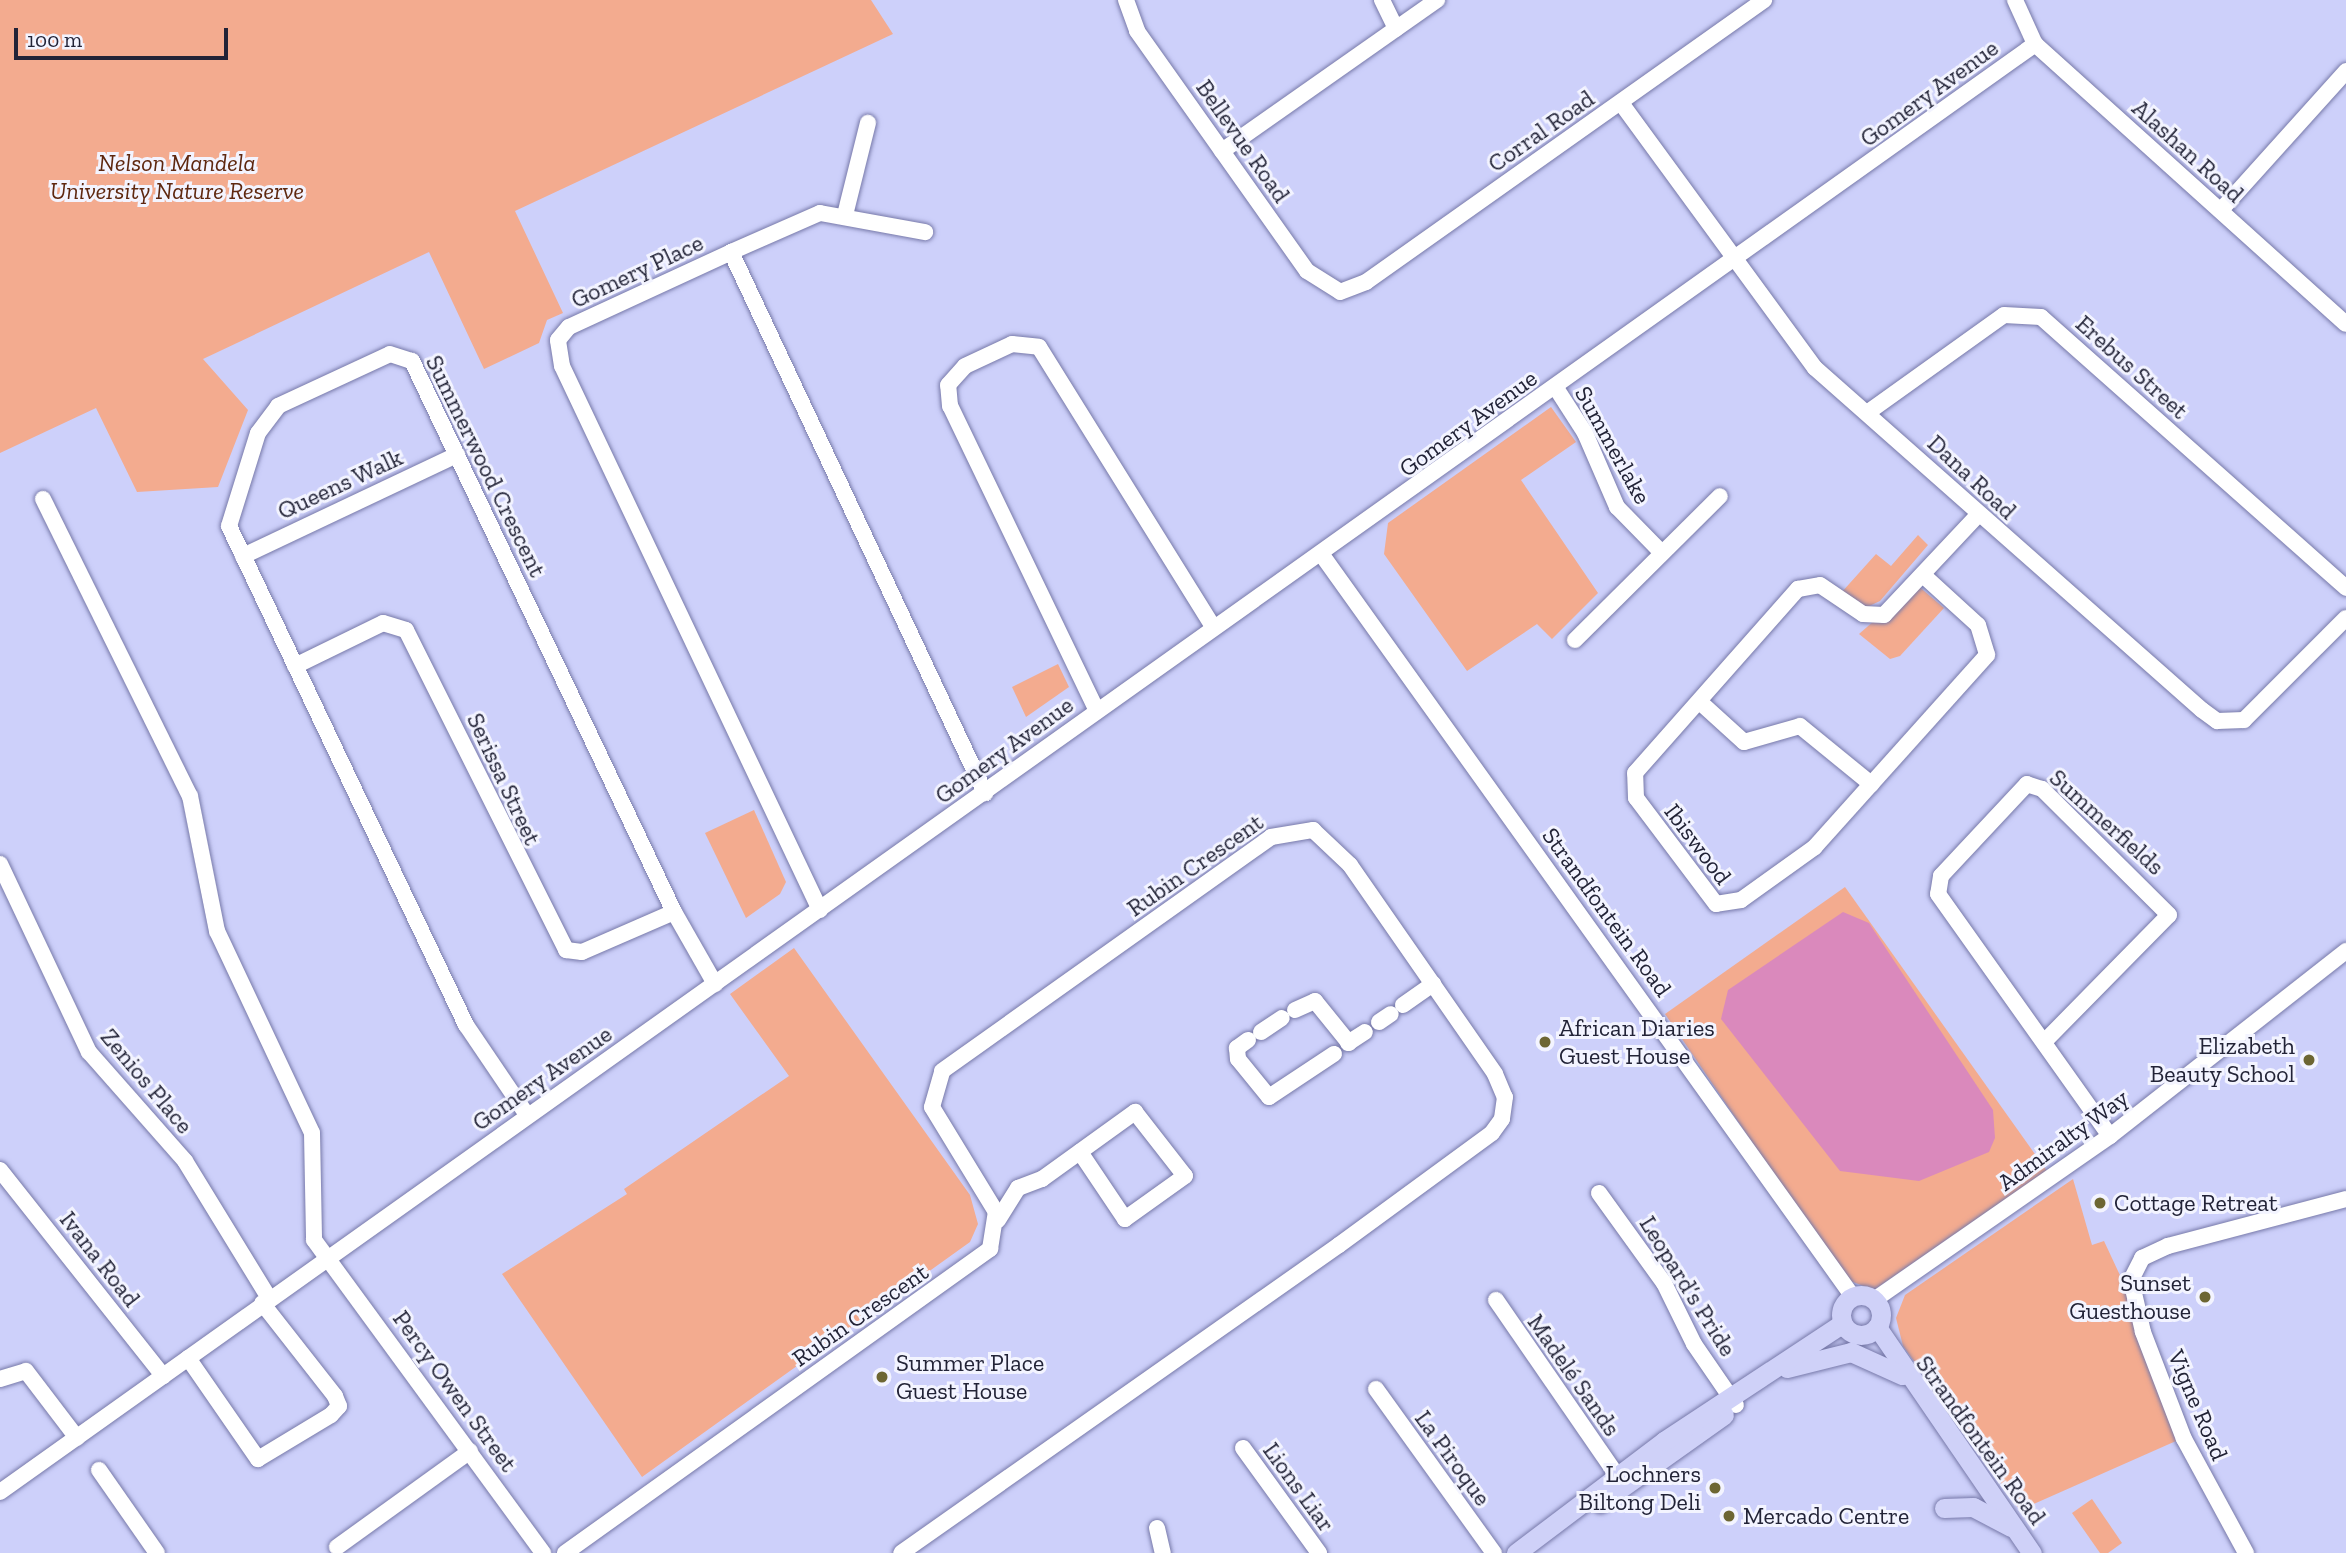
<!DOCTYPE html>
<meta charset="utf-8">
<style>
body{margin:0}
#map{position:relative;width:2346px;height:1553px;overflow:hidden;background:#cdd0fa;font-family:"Zilla Slab",serif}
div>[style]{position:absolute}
.green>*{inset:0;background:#f3ab8f}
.water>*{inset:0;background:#da89bc}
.roads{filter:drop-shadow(0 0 2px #7779a9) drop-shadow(0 0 2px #7779a9)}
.minor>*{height:16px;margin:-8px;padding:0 8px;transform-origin:8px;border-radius:8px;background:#fff}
.major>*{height:19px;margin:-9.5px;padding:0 9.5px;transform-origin:9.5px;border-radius:9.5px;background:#cfd1f8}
.major>.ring{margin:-9.5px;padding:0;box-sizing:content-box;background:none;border:19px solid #cfd1f8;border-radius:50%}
.dots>*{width:19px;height:19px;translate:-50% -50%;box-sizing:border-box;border:4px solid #f3f4ff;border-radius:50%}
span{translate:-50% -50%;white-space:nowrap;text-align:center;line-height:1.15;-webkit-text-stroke:6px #f3f4ff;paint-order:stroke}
.street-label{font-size:24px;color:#222337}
.park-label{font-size:24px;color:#5e270f;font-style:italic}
.poi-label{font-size:24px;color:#222337}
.left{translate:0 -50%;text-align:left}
.right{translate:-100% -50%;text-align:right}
.scale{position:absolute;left:14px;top:28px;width:214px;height:32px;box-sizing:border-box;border:4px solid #222337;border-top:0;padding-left:9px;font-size:21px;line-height:24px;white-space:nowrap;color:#222337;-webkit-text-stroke:5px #f3f4ff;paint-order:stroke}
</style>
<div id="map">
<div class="green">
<div style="clip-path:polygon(0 0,871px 0,893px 34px,515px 211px,563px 313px,547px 320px,539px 343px,484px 369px,429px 252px,203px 359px,248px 410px,218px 487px,137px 492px,96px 408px,0 453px)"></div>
<div style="clip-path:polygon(1551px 407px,1576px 442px,1521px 480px,1598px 593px,1552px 639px,1537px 624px,1467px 671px,1384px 554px,1388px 523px)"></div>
<div style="clip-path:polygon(1918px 535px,1928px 545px,1880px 601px,1865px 608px,1841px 593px,1876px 554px,1891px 566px)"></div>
<div style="clip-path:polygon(1916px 584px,1944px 608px,1900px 656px,1890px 659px,1859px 634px)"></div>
<div style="clip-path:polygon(1058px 664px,1069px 687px,1026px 717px,1012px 687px)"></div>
<div style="clip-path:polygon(754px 810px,786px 882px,780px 894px,746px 918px,705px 833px)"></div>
<div style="clip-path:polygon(1845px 887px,2047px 1171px,1874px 1290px,1845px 1279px,1665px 1014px)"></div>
<div style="clip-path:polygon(794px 948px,970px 1195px,978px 1224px,970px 1242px,642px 1477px,502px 1274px,627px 1194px,624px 1189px,789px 1076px,730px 994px)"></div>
<div style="clip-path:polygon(2073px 1179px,2092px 1245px,2104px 1241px,2125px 1286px,2176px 1441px,2020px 1510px,1903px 1346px,1896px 1318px,1905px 1295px)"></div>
<div style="clip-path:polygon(2092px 1499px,2122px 1543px,2108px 1553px,2100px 1553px,2072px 1513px)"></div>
</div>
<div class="water">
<div style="clip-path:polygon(1843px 912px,1869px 923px,1993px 1110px,1995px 1138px,1989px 1152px,1919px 1181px,1840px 1171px,1721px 1019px,1728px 990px)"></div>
</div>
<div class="roads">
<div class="minor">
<div style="left:1126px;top:0;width:33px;rotate:70deg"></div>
<div style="left:1137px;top:31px;width:294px;rotate:54.7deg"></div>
<div style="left:1307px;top:271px;width:39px;rotate:32deg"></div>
<div style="left:1340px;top:292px;width:28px;rotate:-21deg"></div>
<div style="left:1366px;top:282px;width:488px;rotate:-35.3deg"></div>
<div style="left:1382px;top:0;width:32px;rotate:64deg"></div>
<div style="left:2015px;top:0;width:48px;rotate:65.6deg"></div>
<div style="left:2035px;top:44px;width:418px;rotate:42deg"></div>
<div style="left:1621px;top:103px;width:328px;rotate:53.8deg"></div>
<div style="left:1815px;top:368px;width:516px;rotate:41.47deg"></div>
<div style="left:2202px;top:710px;width:19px;rotate:36deg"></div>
<div style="left:2217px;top:721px;width:27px;rotate:-2deg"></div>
<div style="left:2244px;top:720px;width:144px;rotate:-45deg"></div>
<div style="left:1222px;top:151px;width:263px;rotate:-35.1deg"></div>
<div style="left:2221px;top:210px;width:187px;rotate:-48deg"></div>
<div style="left:845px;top:215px;width:95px;rotate:-76deg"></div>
<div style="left:731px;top:252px;width:97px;rotate:-23.7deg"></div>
<div style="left:820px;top:213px;width:107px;rotate:10.3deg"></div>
<div style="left:1556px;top:388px;width:54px;rotate:57.2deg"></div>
<div style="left:1585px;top:433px;width:81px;rotate:66.6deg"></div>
<div style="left:1617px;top:507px;width:63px;rotate:45.6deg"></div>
<div style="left:1867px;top:413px;width:168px;rotate:-35.6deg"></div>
<div style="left:2004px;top:315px;width:37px;rotate:3deg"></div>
<div style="left:2041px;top:317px;width:408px;rotate:41.6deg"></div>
<div style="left:43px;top:499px;width:331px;rotate:63.7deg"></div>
<div style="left:190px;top:796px;width:138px;rotate:78.7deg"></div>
<div style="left:217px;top:931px;width:223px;rotate:64.8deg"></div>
<div style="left:312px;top:1133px;width:107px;rotate:88.9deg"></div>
<div style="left:314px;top:1240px;width:388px;rotate:53.8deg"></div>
<div style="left:1322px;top:555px;width:912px;rotate:54.41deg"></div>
<div style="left:243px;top:556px;width:237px;rotate:-25.3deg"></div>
<div style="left:1923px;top:575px;width:74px;rotate:42.3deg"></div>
<div style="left:1978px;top:625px;width:31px;rotate:73deg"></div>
<div style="left:1987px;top:655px;width:258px;rotate:131.9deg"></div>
<div style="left:1815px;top:847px;width:91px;rotate:144.4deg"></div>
<div style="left:1741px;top:900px;width:25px;rotate:171deg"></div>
<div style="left:1716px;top:904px;width:133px;rotate:-127deg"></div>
<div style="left:1636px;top:798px;width:25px;rotate:-92deg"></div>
<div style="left:1635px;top:773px;width:246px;rotate:-48.5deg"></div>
<div style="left:1798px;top:589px;width:22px;rotate:-10deg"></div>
<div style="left:1820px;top:585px;width:52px;rotate:34deg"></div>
<div style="left:1863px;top:614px;width:21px;rotate:3deg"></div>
<div style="left:1884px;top:615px;width:137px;rotate:-46.8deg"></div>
<div style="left:1575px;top:640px;width:204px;rotate:-44.8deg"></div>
<div style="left:295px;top:666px;width:98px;rotate:-26deg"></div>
<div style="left:383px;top:623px;width:24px;rotate:17deg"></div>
<div style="left:406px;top:630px;width:358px;rotate:63.4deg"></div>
<div style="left:566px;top:950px;width:16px;rotate:7deg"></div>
<div style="left:582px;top:952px;width:100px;rotate:-23.5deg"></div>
<div style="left:1701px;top:703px;width:58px;rotate:42.2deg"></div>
<div style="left:1744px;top:742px;width:58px;rotate:-15.9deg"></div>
<div style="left:1800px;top:726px;width:92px;rotate:39.2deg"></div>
<div style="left:1097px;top:711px;width:339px;rotate:-115.7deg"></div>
<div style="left:950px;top:406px;width:21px;rotate:-95deg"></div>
<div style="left:948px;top:385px;width:25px;rotate:-48deg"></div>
<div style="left:965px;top:366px;width:52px;rotate:-25.1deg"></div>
<div style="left:1012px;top:344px;width:27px;rotate:6deg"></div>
<div style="left:1039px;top:347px;width:330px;rotate:58.1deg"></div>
<div style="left:0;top:864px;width:208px;rotate:64.7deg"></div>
<div style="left:89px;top:1052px;width:145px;rotate:48.6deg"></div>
<div style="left:185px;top:1161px;width:161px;rotate:58.5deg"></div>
<div style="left:820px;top:910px;width:602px;rotate:-115.37deg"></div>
<div style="left:562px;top:366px;width:26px;rotate:-99deg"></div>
<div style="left:558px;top:340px;width:17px;rotate:-50deg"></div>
<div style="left:569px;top:327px;width:179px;rotate:-24.8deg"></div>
<div style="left:731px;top:252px;width:598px;rotate:64.85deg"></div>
<div style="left:1403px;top:1005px;width:37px;rotate:-35deg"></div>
<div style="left:1295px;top:1010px;width:22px;rotate:-24deg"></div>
<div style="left:1315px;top:1001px;width:54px;rotate:51deg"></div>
<div style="left:1379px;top:1022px;width:14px;rotate:-34deg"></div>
<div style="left:1261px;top:1032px;width:25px;rotate:-34deg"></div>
<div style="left:1248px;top:1040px;width:14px;rotate:144deg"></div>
<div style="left:1237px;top:1048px;width:11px;rotate:85deg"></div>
<div style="left:1238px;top:1059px;width:49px;rotate:50.8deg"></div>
<div style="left:1269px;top:1097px;width:78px;rotate:-33.5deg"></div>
<div style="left:2044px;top:1042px;width:178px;rotate:-45.5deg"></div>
<div style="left:2169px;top:915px;width:179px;rotate:-135.2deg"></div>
<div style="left:2042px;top:789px;width:16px;rotate:-162deg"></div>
<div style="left:2027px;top:784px;width:126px;rotate:133.1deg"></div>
<div style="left:1941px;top:876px;width:18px;rotate:99deg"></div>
<div style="left:1938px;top:894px;width:297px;rotate:54.6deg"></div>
<div style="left:1348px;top:1043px;width:20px;rotate:-33deg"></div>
<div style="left:527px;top:1115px;width:109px;rotate:-124.1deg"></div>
<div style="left:466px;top:1025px;width:552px;rotate:-115.41deg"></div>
<div style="left:229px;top:526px;width:97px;rotate:-72.7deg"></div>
<div style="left:258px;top:433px;width:34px;rotate:-53deg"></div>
<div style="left:278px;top:406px;width:123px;rotate:-24.9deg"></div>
<div style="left:390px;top:354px;width:23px;rotate:18deg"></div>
<div style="left:412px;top:361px;width:610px;rotate:64.57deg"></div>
<div style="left:674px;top:912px;width:83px;rotate:60.3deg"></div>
<div style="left:0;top:1170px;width:263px;rotate:51.6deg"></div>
<div style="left:1599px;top:1193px;width:111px;rotate:54.2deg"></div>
<div style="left:1664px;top:1283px;width:68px;rotate:63.8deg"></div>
<div style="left:1694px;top:1344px;width:74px;rotate:55.5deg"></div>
<div style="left:998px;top:1220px;width:38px;rotate:-58deg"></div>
<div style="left:1018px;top:1188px;width:26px;rotate:-21deg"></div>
<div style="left:1042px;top:1179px;width:115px;rotate:-35.8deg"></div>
<div style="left:1135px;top:1112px;width:81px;rotate:52deg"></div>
<div style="left:1185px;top:1176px;width:74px;rotate:144.4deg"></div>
<div style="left:1125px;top:1219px;width:81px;rotate:-123.9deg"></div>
<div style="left:1496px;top:1300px;width:224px;rotate:55.4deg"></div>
<div style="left:1874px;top:1300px;width:287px;rotate:-34.8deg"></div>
<div style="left:2110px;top:1136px;width:300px;rotate:-38.1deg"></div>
<div style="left:188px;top:1358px;width:123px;rotate:55.3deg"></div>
<div style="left:258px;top:1459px;width:85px;rotate:-31.1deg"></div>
<div style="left:331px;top:1415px;width:12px;rotate:-48deg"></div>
<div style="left:339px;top:1406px;width:11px;rotate:-112deg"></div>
<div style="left:335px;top:1396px;width:118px;rotate:-128.1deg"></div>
<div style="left:0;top:1379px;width:27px;rotate:-17deg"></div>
<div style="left:26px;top:1371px;width:84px;rotate:52.7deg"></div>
<div style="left:1376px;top:1389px;width:202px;rotate:54.3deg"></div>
<div style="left:1243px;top:1448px;width:130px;rotate:54.1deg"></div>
<div style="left:99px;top:1470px;width:101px;rotate:55.1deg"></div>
<div style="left:0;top:1492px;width:2498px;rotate:-35.43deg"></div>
<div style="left:1157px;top:1528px;width:26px;rotate:77deg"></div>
<div style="left:337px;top:1547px;width:164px;rotate:-35.8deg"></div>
<div style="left:565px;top:1553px;width:523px;rotate:-35.58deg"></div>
<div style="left:990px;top:1249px;width:37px;rotate:-81deg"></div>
<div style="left:996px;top:1212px;width:123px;rotate:-121.4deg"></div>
<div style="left:932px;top:1107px;width:37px;rotate:-74deg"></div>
<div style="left:942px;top:1071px;width:404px;rotate:-35.4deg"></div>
<div style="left:1271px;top:837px;width:43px;rotate:-9.5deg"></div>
<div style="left:1313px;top:830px;width:51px;rotate:43.4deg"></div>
<div style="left:1350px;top:865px;width:254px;rotate:55.2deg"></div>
<div style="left:1495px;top:1074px;width:25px;rotate:67deg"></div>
<div style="left:1505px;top:1097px;width:22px;rotate:98deg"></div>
<div style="left:1502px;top:1119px;width:17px;rotate:126deg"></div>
<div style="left:1492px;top:1133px;width:190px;rotate:143.8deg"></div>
<div style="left:1339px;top:1245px;width:535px;rotate:144.89deg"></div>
<div style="left:2246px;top:1553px;width:130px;rotate:-118.5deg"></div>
<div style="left:2184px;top:1439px;width:115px;rotate:-111deg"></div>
<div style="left:2143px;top:1332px;width:53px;rotate:-103deg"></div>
<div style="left:2131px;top:1280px;width:25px;rotate:-63deg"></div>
<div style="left:2142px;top:1258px;width:29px;rotate:-25deg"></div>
<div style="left:2168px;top:1246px;width:184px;rotate:-14.8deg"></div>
</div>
<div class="major">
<div class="ring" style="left:1841px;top:1295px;width:21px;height:21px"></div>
<div style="left:1877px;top:1327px;width:274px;rotate:55.6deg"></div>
<div style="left:1787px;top:1368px;width:66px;rotate:-14deg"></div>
<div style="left:1851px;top:1352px;width:56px;rotate:24.3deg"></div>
<div style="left:1600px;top:1503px;width:152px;rotate:-35.4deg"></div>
<div style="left:1944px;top:1508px;width:29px;rotate:-2deg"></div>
<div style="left:1973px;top:1507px;width:43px;rotate:27.8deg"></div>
<div style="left:1516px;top:1553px;width:186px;rotate:-37.1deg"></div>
<div style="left:1664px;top:1441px;width:214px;rotate:-33.4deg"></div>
</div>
</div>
<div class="dots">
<div style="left:1545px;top:1042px;background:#6d6633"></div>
<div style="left:2309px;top:1060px;background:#6d6633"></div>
<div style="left:2100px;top:1203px;background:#6d6633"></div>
<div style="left:2205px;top:1297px;background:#6d6633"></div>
<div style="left:882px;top:1377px;background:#6d6633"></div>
<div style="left:1715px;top:1488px;background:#6d6633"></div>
<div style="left:1729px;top:1516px;background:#6d6633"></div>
</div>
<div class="street-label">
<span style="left:1929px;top:93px;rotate:-36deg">Gomery Avenue</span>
<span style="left:1541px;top:131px;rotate:-35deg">Corral Road</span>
<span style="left:1243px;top:141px;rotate:55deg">Bellevue Road</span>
<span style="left:2188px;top:151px;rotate:42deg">Alashan Road</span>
<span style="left:637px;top:271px;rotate:-25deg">Gomery Place</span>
<span style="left:2132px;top:367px;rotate:42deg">Erebus Street</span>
<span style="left:1468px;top:423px;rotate:-36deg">Gomery Avenue</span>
<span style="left:1613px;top:445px;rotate:61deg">Summerlake</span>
<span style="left:486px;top:466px;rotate:64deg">Summerwood Crescent</span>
<span style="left:1972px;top:477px;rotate:43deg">Dana Road</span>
<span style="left:340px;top:484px;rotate:-25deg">Queens Walk</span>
<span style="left:1004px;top:750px;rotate:-36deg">Gomery Avenue</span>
<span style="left:504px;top:779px;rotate:65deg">Serissa Street</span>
<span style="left:2107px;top:822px;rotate:42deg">Summerfields</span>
<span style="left:1698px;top:844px;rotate:53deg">Ibiswood</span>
<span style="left:1195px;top:865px;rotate:-35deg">Rubin Crescent</span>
<span style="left:1607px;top:912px;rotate:54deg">Strandfontein Road</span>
<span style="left:542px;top:1078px;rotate:-35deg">Gomery Avenue</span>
<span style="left:147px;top:1081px;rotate:50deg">Zenios Place</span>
<span style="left:2063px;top:1140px;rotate:-36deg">Admiralty Way</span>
<span style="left:100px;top:1259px;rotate:52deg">Ivana Road</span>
<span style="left:1688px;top:1286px;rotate:58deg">Leopard’s Pride</span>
<span style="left:860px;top:1315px;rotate:-35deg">Rubin Crescent</span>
<span style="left:1574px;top:1375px;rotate:55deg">Madelé Sands</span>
<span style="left:455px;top:1391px;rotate:54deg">Percy Owen Street</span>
<span style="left:2198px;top:1405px;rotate:67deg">Vigne Road</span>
<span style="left:1981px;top:1440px;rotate:54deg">Strandfontein Road</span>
<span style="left:1453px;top:1458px;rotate:54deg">La Piroque</span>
<span style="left:1299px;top:1487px;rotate:54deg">Lions Liar</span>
</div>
<div class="park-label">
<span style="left:177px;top:177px">Nelson Mandela<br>University Nature Reserve</span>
</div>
<div class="poi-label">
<span class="left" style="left:1559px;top:1042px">African Diaries<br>Guest House</span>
<span class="right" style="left:2295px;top:1060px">Elizabeth<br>Beauty School</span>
<span class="left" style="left:2114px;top:1203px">Cottage Retreat</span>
<span class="right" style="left:2191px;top:1297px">Sunset<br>Guesthouse</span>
<span class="left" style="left:896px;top:1377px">Summer Place<br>Guest House</span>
<span class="right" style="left:1701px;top:1488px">Lochners<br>Biltong Deli</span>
<span class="left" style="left:1743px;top:1516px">Mercado Centre</span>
</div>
<div class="scale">100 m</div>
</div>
